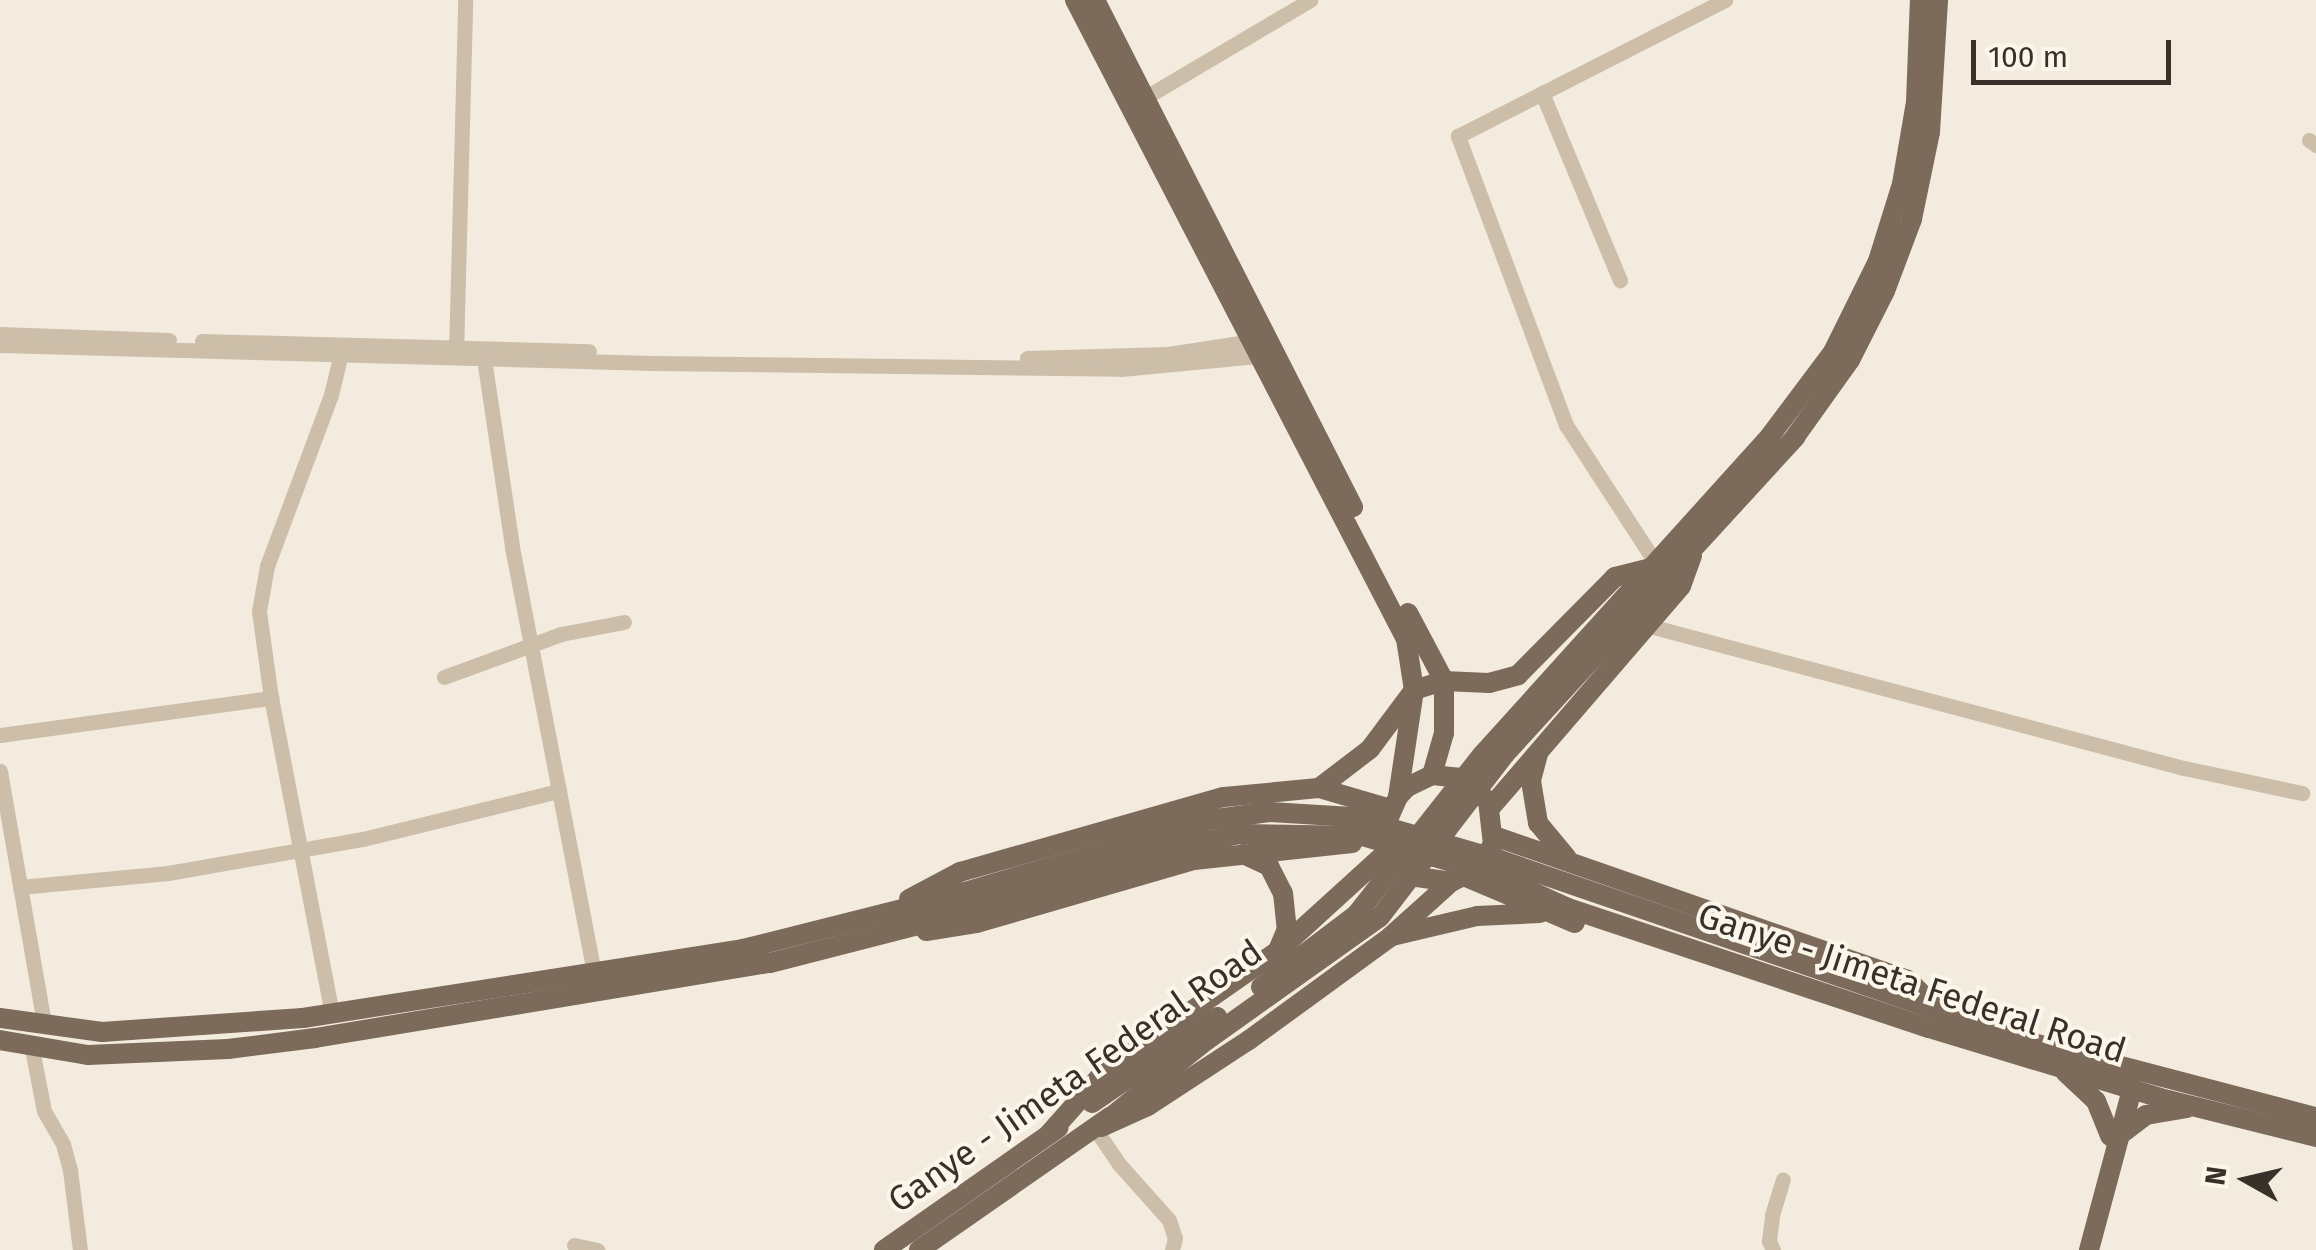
<!DOCTYPE html>
<style>
body{margin:0}
#map{position:relative;width:2316px;height:1250px;overflow:hidden;background:#f3ecde;font-family:"Fira Sans",sans-serif}
div>[style]{position:absolute}
.minor>*{height:15px;margin:-7.5px;padding:0 7.5px;transform-origin:7.5px;border-radius:7.5px;background:#ccbea9}
.major>*{height:20px;margin:-10px;padding:0 10px;transform-origin:10px;border-radius:10px;background:#7c6a5a}
.major-bridge>*{height:20px;margin:-10px;padding:0 10px;transform-origin:10px;border-radius:10px;background:#7c6a5a}
span{translate:-50% -50%;white-space:nowrap;text-align:center;line-height:1.15;-webkit-text-stroke:8px #fbf6eb;paint-order:stroke}
.street-label{font-size:35px;color:#393129}
.north{position:absolute;left:2196px;top:1130px;width:100px;height:100px;-webkit-text-stroke:8px #fbf6eb;paint-order:stroke;rotate:278deg;font-size:28px;font-weight:700;line-height:40px;text-align:center;color:#393129}
.north::after{content:'';display:block;margin:auto;width:35px;height:45px;background:#393129;clip-path:polygon(50% 0,100% 100%,50% 72%,0 100%)}
.scale{position:absolute;left:1971px;top:40px;width:200px;height:45px;box-sizing:border-box;border:5px solid #393129;border-top:0;padding-left:12px;font-size:30px;line-height:35px;white-space:nowrap;color:#393129;-webkit-text-stroke:8px #fbf6eb;paint-order:stroke}
</style>
<div id="map">
<div class="minor">
<div style="left:1542px;top:93px;width:203px;rotate:67.4deg"></div>
<div style="left:1146px;top:97px;width:191px;rotate:-30.6deg"></div>
<div style="left:2309px;top:140px;width:9px;rotate:36deg"></div>
<div style="left:0;top:334px;width:169px;rotate:2deg"></div>
<div style="left:202px;top:341px;width:387px;rotate:1.5deg"></div>
<div style="left:0;top:345px;width:653px;rotate:1.58deg"></div>
<div style="left:653px;top:363px;width:468px;rotate:0.7deg"></div>
<div style="left:1121px;top:369px;width:150px;rotate:-5.4deg"></div>
<div style="left:483px;top:352px;width:197px;rotate:81.5deg"></div>
<div style="left:512px;top:547px;width:434px;rotate:79.1deg"></div>
<div style="left:456px;top:354px;width:354px;rotate:-88.5deg"></div>
<div style="left:1027px;top:358px;width:141px;rotate:-1.6deg"></div>
<div style="left:1168px;top:354px;width:91px;rotate:-8.8deg"></div>
<div style="left:1655px;top:562px;width:163px;rotate:-123deg"></div>
<div style="left:1566px;top:425px;width:309px;rotate:-110.5deg"></div>
<div style="left:1458px;top:136px;width:300px;rotate:-27deg"></div>
<div style="left:1646px;top:625px;width:557px;rotate:14.89deg"></div>
<div style="left:2184px;top:768px;width:121px;rotate:12deg"></div>
<div style="left:444px;top:677px;width:125px;rotate:-20.2deg"></div>
<div style="left:561px;top:634px;width:64px;rotate:-10.8deg"></div>
<div style="left:0;top:735px;width:274px;rotate:-7.8deg"></div>
<div style="left:0;top:771px;width:256px;rotate:80.1deg"></div>
<div style="left:20px;top:887px;width:149px;rotate:-5.4deg"></div>
<div style="left:168px;top:873px;width:198px;rotate:-9.9deg"></div>
<div style="left:363px;top:839px;width:202px;rotate:-13.8deg"></div>
<div style="left:332px;top:1014px;width:322px;rotate:-100.9deg"></div>
<div style="left:271px;top:698px;width:88px;rotate:-97.9deg"></div>
<div style="left:259px;top:611px;width:46px;rotate:-79.9deg"></div>
<div style="left:267px;top:566px;width:183px;rotate:-69.5deg"></div>
<div style="left:331px;top:395px;width:47px;rotate:-76.6deg"></div>
<div style="left:31px;top:1044px;width:68px;rotate:79deg"></div>
<div style="left:44px;top:1111px;width:38px;rotate:60deg"></div>
<div style="left:63px;top:1144px;width:27px;rotate:75deg"></div>
<div style="left:70px;top:1170px;width:81px;rotate:82.9deg"></div>
<div style="left:1096px;top:1130px;width:41px;rotate:55.9deg"></div>
<div style="left:1119px;top:1164px;width:75px;rotate:48.2deg"></div>
<div style="left:1169px;top:1220px;width:19px;rotate:72deg"></div>
<div style="left:1175px;top:1238px;width:12px;rotate:104deg"></div>
<div style="left:574px;top:1245px;width:24px;rotate:12deg"></div>
<div style="left:1773px;top:1250px;width:10px;rotate:-114deg"></div>
<div style="left:1769px;top:1241px;width:26px;rotate:-83deg"></div>
<div style="left:1772px;top:1215px;width:37px;rotate:-73deg"></div>
</div>
<div class="major">
<div style="left:1075px;top:0;width:720px;rotate:62.62deg"></div>
<div style="left:1406px;top:639px;width:52px;rotate:81.1deg"></div>
<div style="left:1414px;top:690px;width:108px;rotate:98.5deg"></div>
<div style="left:1095px;top:0;width:569px;rotate:63.03deg"></div>
<div style="left:1408px;top:613px;width:77px;rotate:62.1deg"></div>
<div style="left:1444px;top:681px;width:52px;rotate:90deg"></div>
<div style="left:1444px;top:733px;width:44px;rotate:105.9deg"></div>
<div style="left:1505px;top:754px;width:430px;rotate:-47.5deg"></div>
<div style="left:1795px;top:437px;width:95px;rotate:-54.5deg"></div>
<div style="left:1850px;top:360px;width:77px;rotate:-63.1deg"></div>
<div style="left:1885px;top:291px;width:77px;rotate:-69.4deg"></div>
<div style="left:1912px;top:219px;width:89px;rotate:-78.3deg"></div>
<div style="left:1930px;top:132px;width:132px;rotate:-86.5deg"></div>
<div style="left:1538px;top:754px;width:28px;rotate:105deg"></div>
<div style="left:1531px;top:781px;width:43px;rotate:80.5deg"></div>
<div style="left:1538px;top:823px;width:45px;rotate:50.4deg"></div>
<div style="left:1482px;top:755px;width:430px;rotate:-47.9deg"></div>
<div style="left:1770px;top:436px;width:105px;rotate:-53.1deg"></div>
<div style="left:1833px;top:352px;width:102px;rotate:-63.7deg"></div>
<div style="left:1878px;top:261px;width:81px;rotate:-72.7deg"></div>
<div style="left:1902px;top:184px;width:83px;rotate:-80.3deg"></div>
<div style="left:1916px;top:102px;width:102px;rotate:-87.8deg"></div>
<div style="left:1319px;top:788px;width:64px;rotate:-37.4deg"></div>
<div style="left:1370px;top:749px;width:74px;rotate:-53.3deg"></div>
<div style="left:1414px;top:690px;width:31px;rotate:-17deg"></div>
<div style="left:1444px;top:681px;width:45px;rotate:2.5deg"></div>
<div style="left:1489px;top:683px;width:30px;rotate:-15deg"></div>
<div style="left:1518px;top:675px;width:138px;rotate:-45.3deg"></div>
<div style="left:1615px;top:577px;width:34px;rotate:-14deg"></div>
<div style="left:1491px;top:807px;width:291px;rotate:-49.3deg"></div>
<div style="left:1681px;top:586px;width:32px;rotate:-70deg"></div>
<div style="left:1494px;top:836px;width:438px;rotate:19.2deg"></div>
<div style="left:1908px;top:980px;width:35px;rotate:45deg"></div>
<div style="left:1243px;top:854px;width:29px;rotate:25deg"></div>
<div style="left:1269px;top:866px;width:30px;rotate:63deg"></div>
<div style="left:1283px;top:893px;width:36px;rotate:84deg"></div>
<div style="left:1287px;top:929px;width:21px;rotate:113deg"></div>
<div style="left:1500px;top:860px;width:564px;rotate:18.95deg"></div>
<div style="left:2033px;top:1043px;width:293px;rotate:14.7deg"></div>
<div style="left:1493px;top:874px;width:82px;rotate:24.4deg"></div>
<div style="left:1568px;top:908px;width:380px;rotate:18.4deg"></div>
<div style="left:1929px;top:1028px;width:250px;rotate:16.8deg"></div>
<div style="left:2168px;top:1100px;width:153px;rotate:14deg"></div>
<div style="left:1466px;top:877px;width:118px;rotate:22.9deg"></div>
<div style="left:909px;top:899px;width:58px;rotate:-27.9deg"></div>
<div style="left:960px;top:872px;width:274px;rotate:-15.9deg"></div>
<div style="left:1224px;top:797px;width:95px;rotate:-5.4deg"></div>
<div style="left:1319px;top:788px;width:75px;rotate:16.3deg"></div>
<div style="left:926px;top:931px;width:52px;rotate:-8.9deg"></div>
<div style="left:977px;top:923px;width:226px;rotate:-16.2deg"></div>
<div style="left:1194px;top:860px;width:159px;rotate:-6.1deg"></div>
<div style="left:1392px;top:936px;width:87px;rotate:-13.2deg"></div>
<div style="left:1477px;top:916px;width:63px;rotate:-2.7deg"></div>
<div style="left:0;top:1018px;width:103px;rotate:7.8deg"></div>
<div style="left:102px;top:1032px;width:201px;rotate:-4deg"></div>
<div style="left:303px;top:1018px;width:445px;rotate:-8.9deg"></div>
<div style="left:743px;top:949px;width:197px;rotate:-14.1deg"></div>
<div style="left:0;top:1040px;width:89px;rotate:9.7deg"></div>
<div style="left:88px;top:1055px;width:140px;rotate:-2.5deg"></div>
<div style="left:228px;top:1049px;width:88px;rotate:-7.2deg"></div>
<div style="left:315px;top:1038px;width:461px;rotate:-9.4deg"></div>
<div style="left:770px;top:963px;width:172px;rotate:-14.4deg"></div>
<div style="left:2065px;top:1072px;width:42px;rotate:43.1deg"></div>
<div style="left:2096px;top:1101px;width:38px;rotate:68deg"></div>
<div style="left:1101px;top:1127px;width:51px;rotate:-24.1deg"></div>
<div style="left:1148px;top:1106px;width:121px;rotate:-33.2deg"></div>
<div style="left:1249px;top:1040px;width:175px;rotate:-36.1deg"></div>
<div style="left:1390px;top:937px;width:82px;rotate:-42deg"></div>
<div style="left:1451px;top:882px;width:30px;rotate:-26deg"></div>
<div style="left:1478px;top:869px;width:29px;rotate:-59deg"></div>
<div style="left:1493px;top:844px;width:43px;rotate:-96.6deg"></div>
<div style="left:1488px;top:801px;width:35px;rotate:-140deg"></div>
<div style="left:1461px;top:778px;width:29px;rotate:-174deg"></div>
<div style="left:1432px;top:775px;width:28px;rotate:154deg"></div>
<div style="left:1407px;top:787px;width:13px;rotate:132deg"></div>
<div style="left:1398px;top:797px;width:24px;rotate:114deg"></div>
<div style="left:1388px;top:819px;width:21px;rotate:87deg"></div>
<div style="left:1389px;top:840px;width:28px;rotate:63deg"></div>
<div style="left:1402px;top:865px;width:19px;rotate:39deg"></div>
<div style="left:1417px;top:877px;width:34px;rotate:8deg"></div>
<div style="left:1049px;top:1134px;width:84px;rotate:-48.4deg"></div>
<div style="left:1105px;top:1071px;width:212px;rotate:-34.8deg"></div>
<div style="left:1279px;top:950px;width:151px;rotate:-42.3deg"></div>
<div style="left:2121px;top:1134px;width:31px;rotate:-37deg"></div>
<div style="left:2146px;top:1115px;width:42px;rotate:-9.7deg"></div>
<div style="left:884px;top:1250px;width:213px;rotate:-35deg"></div>
<div style="left:919px;top:1250px;width:233px;rotate:-34.9deg"></div>
<div style="left:2089px;top:1250px;width:167px;rotate:-75deg"></div>
</div>
<div class="major-bridge">
<div style="left:934px;top:901px;width:293px;rotate:-16.3deg"></div>
<div style="left:1215px;top:819px;width:55px;rotate:-7.3deg"></div>
<div style="left:1270px;top:812px;width:82px;rotate:3.5deg"></div>
<div style="left:1352px;top:817px;width:154px;rotate:16.2deg"></div>
<div style="left:937px;top:920px;width:249px;rotate:-16.8deg"></div>
<div style="left:1175px;top:848px;width:66px;rotate:-12.3deg"></div>
<div style="left:1239px;top:834px;width:123px;rotate:0.9deg"></div>
<div style="left:1362px;top:836px;width:136px;rotate:16.2deg"></div>
<div style="left:1261px;top:987px;width:119px;rotate:-37.2deg"></div>
<div style="left:1356px;top:915px;width:204px;rotate:-51.8deg"></div>
<div style="left:1092px;top:1103px;width:152px;rotate:-34.5deg"></div>
<div style="left:1112px;top:1116px;width:122px;rotate:-38.7deg"></div>
<div style="left:1207px;top:1040px;width:212px;rotate:-35.4deg"></div>
<div style="left:1380px;top:917px;width:205px;rotate:-52.5deg"></div>
</div>
<div class="street-label">
<span style="left:1912px;top:983px;rotate:18deg">Ganye - Jimeta Federal Road</span>
<span style="left:1075px;top:1076px;rotate:-35deg">Ganye - Jimeta Federal Road</span>
</div>
<div class="north">N</div>
<div class="scale">100 m</div>
</div>
